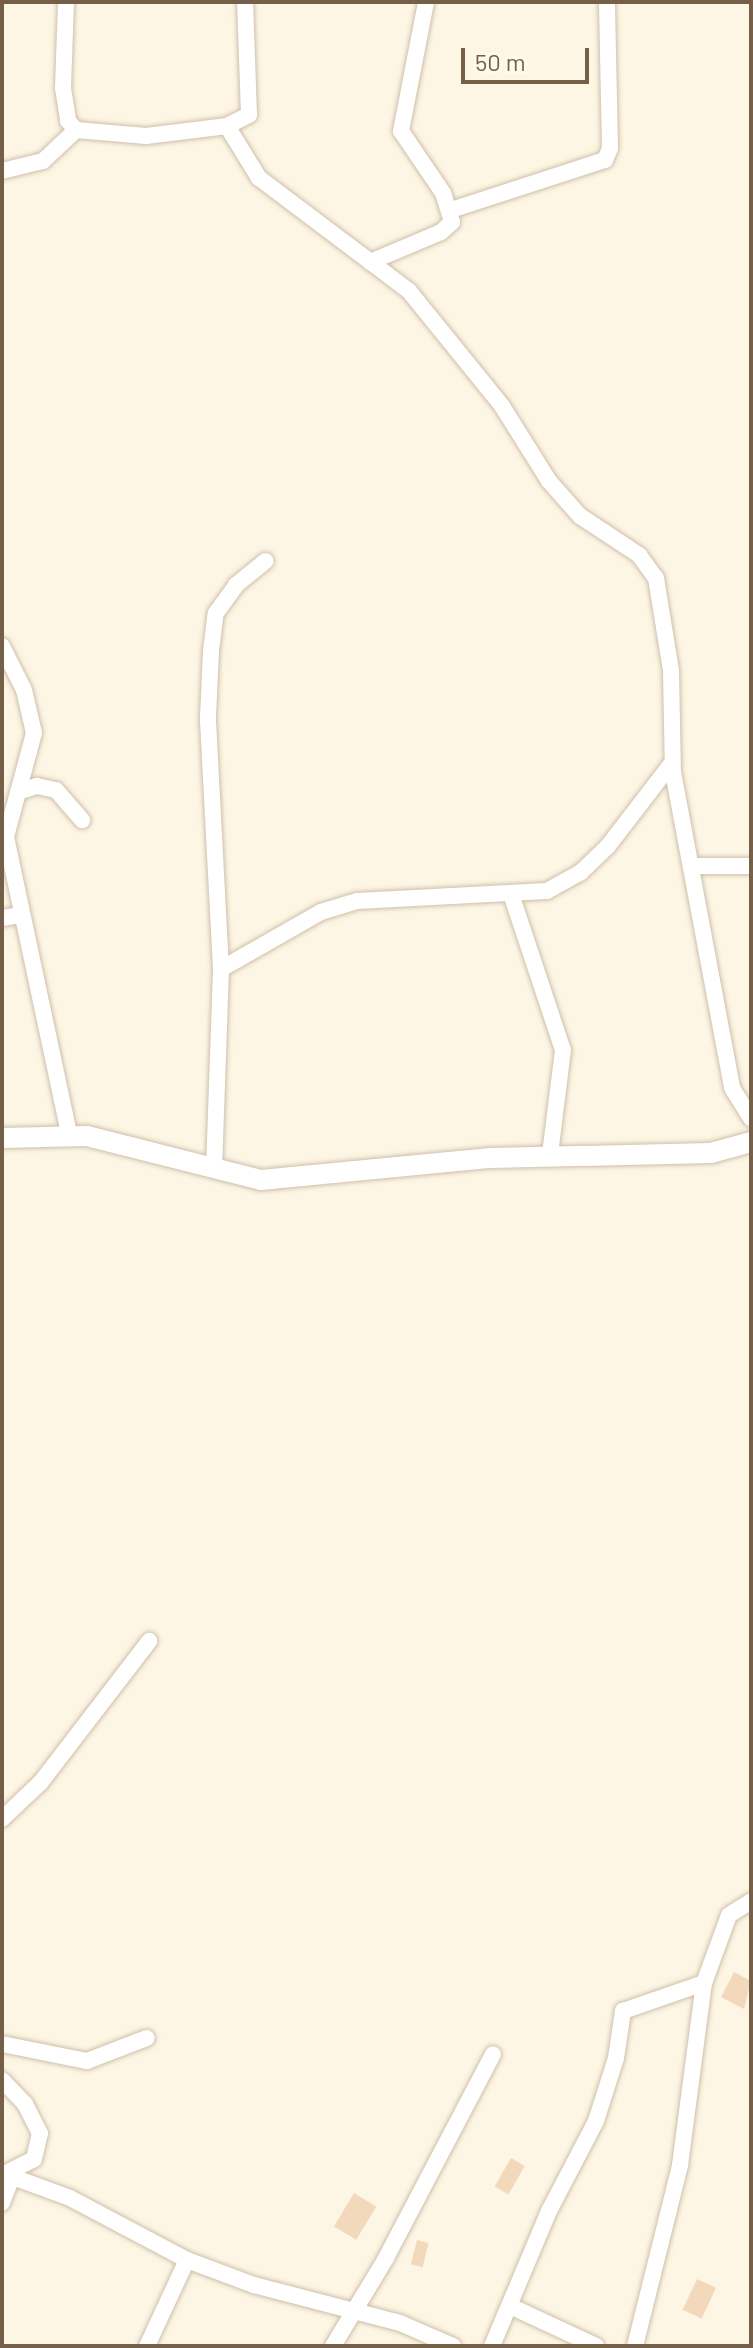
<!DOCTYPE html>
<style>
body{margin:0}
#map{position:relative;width:753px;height:2348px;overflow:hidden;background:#fdf6e4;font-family:Barlow,sans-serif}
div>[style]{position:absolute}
.building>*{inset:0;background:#f3d9bb;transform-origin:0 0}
.roads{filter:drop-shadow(0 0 2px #cfbfaa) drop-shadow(0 0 2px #cfbfaa)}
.minor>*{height:16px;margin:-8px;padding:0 8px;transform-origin:8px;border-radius:8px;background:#fff}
.tertiary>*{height:20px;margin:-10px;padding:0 10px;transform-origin:10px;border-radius:10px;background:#fff}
span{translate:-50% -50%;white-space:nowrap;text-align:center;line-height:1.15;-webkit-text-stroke:6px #fffaeb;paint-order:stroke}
.frame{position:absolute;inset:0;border:4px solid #765f49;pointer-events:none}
.scale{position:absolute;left:461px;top:48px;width:128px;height:36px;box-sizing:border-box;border:4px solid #765f49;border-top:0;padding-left:10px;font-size:24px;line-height:28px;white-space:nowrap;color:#765f49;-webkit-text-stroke:6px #fffaeb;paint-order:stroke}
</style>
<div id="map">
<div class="building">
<div style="clip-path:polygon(734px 1972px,751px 1981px,744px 2009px,721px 1997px)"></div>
<div style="left:511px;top:2158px;width:16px;height:33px;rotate:30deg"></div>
<div style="left:354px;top:2193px;width:26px;height:39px;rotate:31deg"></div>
<div style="left:417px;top:2240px;width:12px;height:25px;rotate:14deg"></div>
<div style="left:697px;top:2279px;width:21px;height:34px;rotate:25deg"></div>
</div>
<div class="roads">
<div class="minor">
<div style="left:66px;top:2px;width:86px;rotate:92deg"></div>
<div style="left:63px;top:88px;width:33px;rotate:81deg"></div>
<div style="left:68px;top:121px;width:12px;rotate:48deg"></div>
<div style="left:76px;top:130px;width:70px;rotate:4.9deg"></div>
<div style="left:146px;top:136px;width:82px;rotate:-7deg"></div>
<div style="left:227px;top:126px;width:25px;rotate:-27deg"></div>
<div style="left:249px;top:115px;width:113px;rotate:-92deg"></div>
<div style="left:227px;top:126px;width:61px;rotate:58.4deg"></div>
<div style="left:259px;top:178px;width:188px;rotate:37deg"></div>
<div style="left:409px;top:291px;width:148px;rotate:51deg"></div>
<div style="left:502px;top:406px;width:89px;rotate:57.9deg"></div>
<div style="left:549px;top:481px;width:47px;rotate:48.5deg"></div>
<div style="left:580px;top:516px;width:71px;rotate:33.5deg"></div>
<div style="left:639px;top:555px;width:29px;rotate:54deg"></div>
<div style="left:656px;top:578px;width:94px;rotate:80.8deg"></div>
<div style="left:671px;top:671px;width:101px;rotate:88.9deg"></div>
<div style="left:673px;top:772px;width:321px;rotate:79.4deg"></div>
<div style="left:732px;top:1088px;width:36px;rotate:58deg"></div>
<div style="left:2px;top:171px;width:42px;rotate:-13.7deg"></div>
<div style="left:43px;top:161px;width:45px;rotate:-43.2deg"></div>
<div style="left:451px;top:210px;width:162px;rotate:-18deg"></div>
<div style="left:605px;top:160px;width:13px;rotate:-67deg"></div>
<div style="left:610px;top:148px;width:146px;rotate:-91.2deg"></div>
<div style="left:370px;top:262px;width:77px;rotate:-22.9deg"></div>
<div style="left:441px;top:232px;width:15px;rotate:-42deg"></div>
<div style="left:452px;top:222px;width:30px;rotate:-107deg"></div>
<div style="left:443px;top:193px;width:75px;rotate:-124.1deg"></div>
<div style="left:401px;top:131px;width:131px;rotate:-79deg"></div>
<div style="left:2px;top:646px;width:49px;rotate:63.4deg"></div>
<div style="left:24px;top:690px;width:44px;rotate:76.9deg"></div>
<div style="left:34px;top:733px;width:108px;rotate:105.1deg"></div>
<div style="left:6px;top:837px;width:304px;rotate:78deg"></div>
<div style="left:18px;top:792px;width:20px;rotate:-18deg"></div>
<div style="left:37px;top:786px;width:19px;rotate:12deg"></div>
<div style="left:56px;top:790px;width:40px;rotate:49deg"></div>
<div style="left:692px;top:866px;width:59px"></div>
<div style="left:512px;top:897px;width:161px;rotate:71.6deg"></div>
<div style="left:563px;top:1050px;width:105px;rotate:97.1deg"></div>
<div style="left:2px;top:918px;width:20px;rotate:-9deg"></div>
<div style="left:221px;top:969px;width:115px;rotate:-29.7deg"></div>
<div style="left:321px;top:912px;width:38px;rotate:-17deg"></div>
<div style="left:357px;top:901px;width:190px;rotate:-3deg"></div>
<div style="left:547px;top:891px;width:38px;rotate:-29deg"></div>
<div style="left:580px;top:873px;width:39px;rotate:-44deg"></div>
<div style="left:608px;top:846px;width:105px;rotate:-52.4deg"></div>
<div style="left:214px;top:1170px;width:201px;rotate:-88deg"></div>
<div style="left:221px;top:969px;width:252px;rotate:-93deg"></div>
<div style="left:208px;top:717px;width:66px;rotate:-87.4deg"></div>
<div style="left:211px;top:651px;width:38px;rotate:-83deg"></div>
<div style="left:216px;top:613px;width:34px;rotate:-54deg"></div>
<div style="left:236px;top:585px;width:38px;rotate:-39deg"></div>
<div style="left:2px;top:1819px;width:54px;rotate:-43.5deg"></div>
<div style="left:41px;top:1782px;width:178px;rotate:-52.5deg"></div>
<div style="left:2px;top:2044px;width:87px;rotate:11.3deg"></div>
<div style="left:87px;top:2061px;width:64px;rotate:-21deg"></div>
<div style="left:2px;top:2080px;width:33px;rotate:46deg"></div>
<div style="left:25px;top:2104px;width:33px;rotate:63deg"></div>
<div style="left:40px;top:2133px;width:27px;rotate:103deg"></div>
<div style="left:34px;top:2159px;width:33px;rotate:153deg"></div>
<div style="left:2px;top:2173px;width:72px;rotate:20.2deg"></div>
<div style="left:70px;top:2198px;width:132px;rotate:27.9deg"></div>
<div style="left:187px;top:2260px;width:72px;rotate:20.5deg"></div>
<div style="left:254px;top:2285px;width:151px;rotate:14.6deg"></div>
<div style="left:400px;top:2323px;width:58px;rotate:23.5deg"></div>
<div style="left:2px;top:2203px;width:28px;rotate:-69deg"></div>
<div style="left:510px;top:2306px;width:95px;rotate:24.9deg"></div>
<div style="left:147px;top:2346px;width:95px;rotate:-65.1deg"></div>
<div style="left:333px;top:2346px;width:103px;rotate:-58.9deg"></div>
<div style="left:386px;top:2258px;width:230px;rotate:-62.3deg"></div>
<div style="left:492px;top:2346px;width:147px;rotate:-67.1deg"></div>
<div style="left:549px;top:2211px;width:102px;rotate:-62.4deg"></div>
<div style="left:596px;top:2121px;width:66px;rotate:-72.4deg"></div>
<div style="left:616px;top:2058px;width:48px;rotate:-81.5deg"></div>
<div style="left:623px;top:2011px;width:86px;rotate:-19.1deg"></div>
<div style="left:635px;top:2346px;width:187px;rotate:-76deg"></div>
<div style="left:680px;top:2165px;width:184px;rotate:-82.5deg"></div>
<div style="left:704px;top:1983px;width:72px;rotate:-69.8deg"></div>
<div style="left:729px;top:1915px;width:26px;rotate:-32deg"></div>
</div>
<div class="tertiary">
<div style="left:2px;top:1138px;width:85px;rotate:-1.3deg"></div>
<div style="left:87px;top:1136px;width:179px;rotate:14.2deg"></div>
<div style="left:261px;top:1180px;width:231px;rotate:-5.5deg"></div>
<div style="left:491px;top:1158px;width:220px;rotate:-1.3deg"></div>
<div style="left:711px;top:1153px;width:41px;rotate:-15.4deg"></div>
</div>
</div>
<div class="frame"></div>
<div class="scale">50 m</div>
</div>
